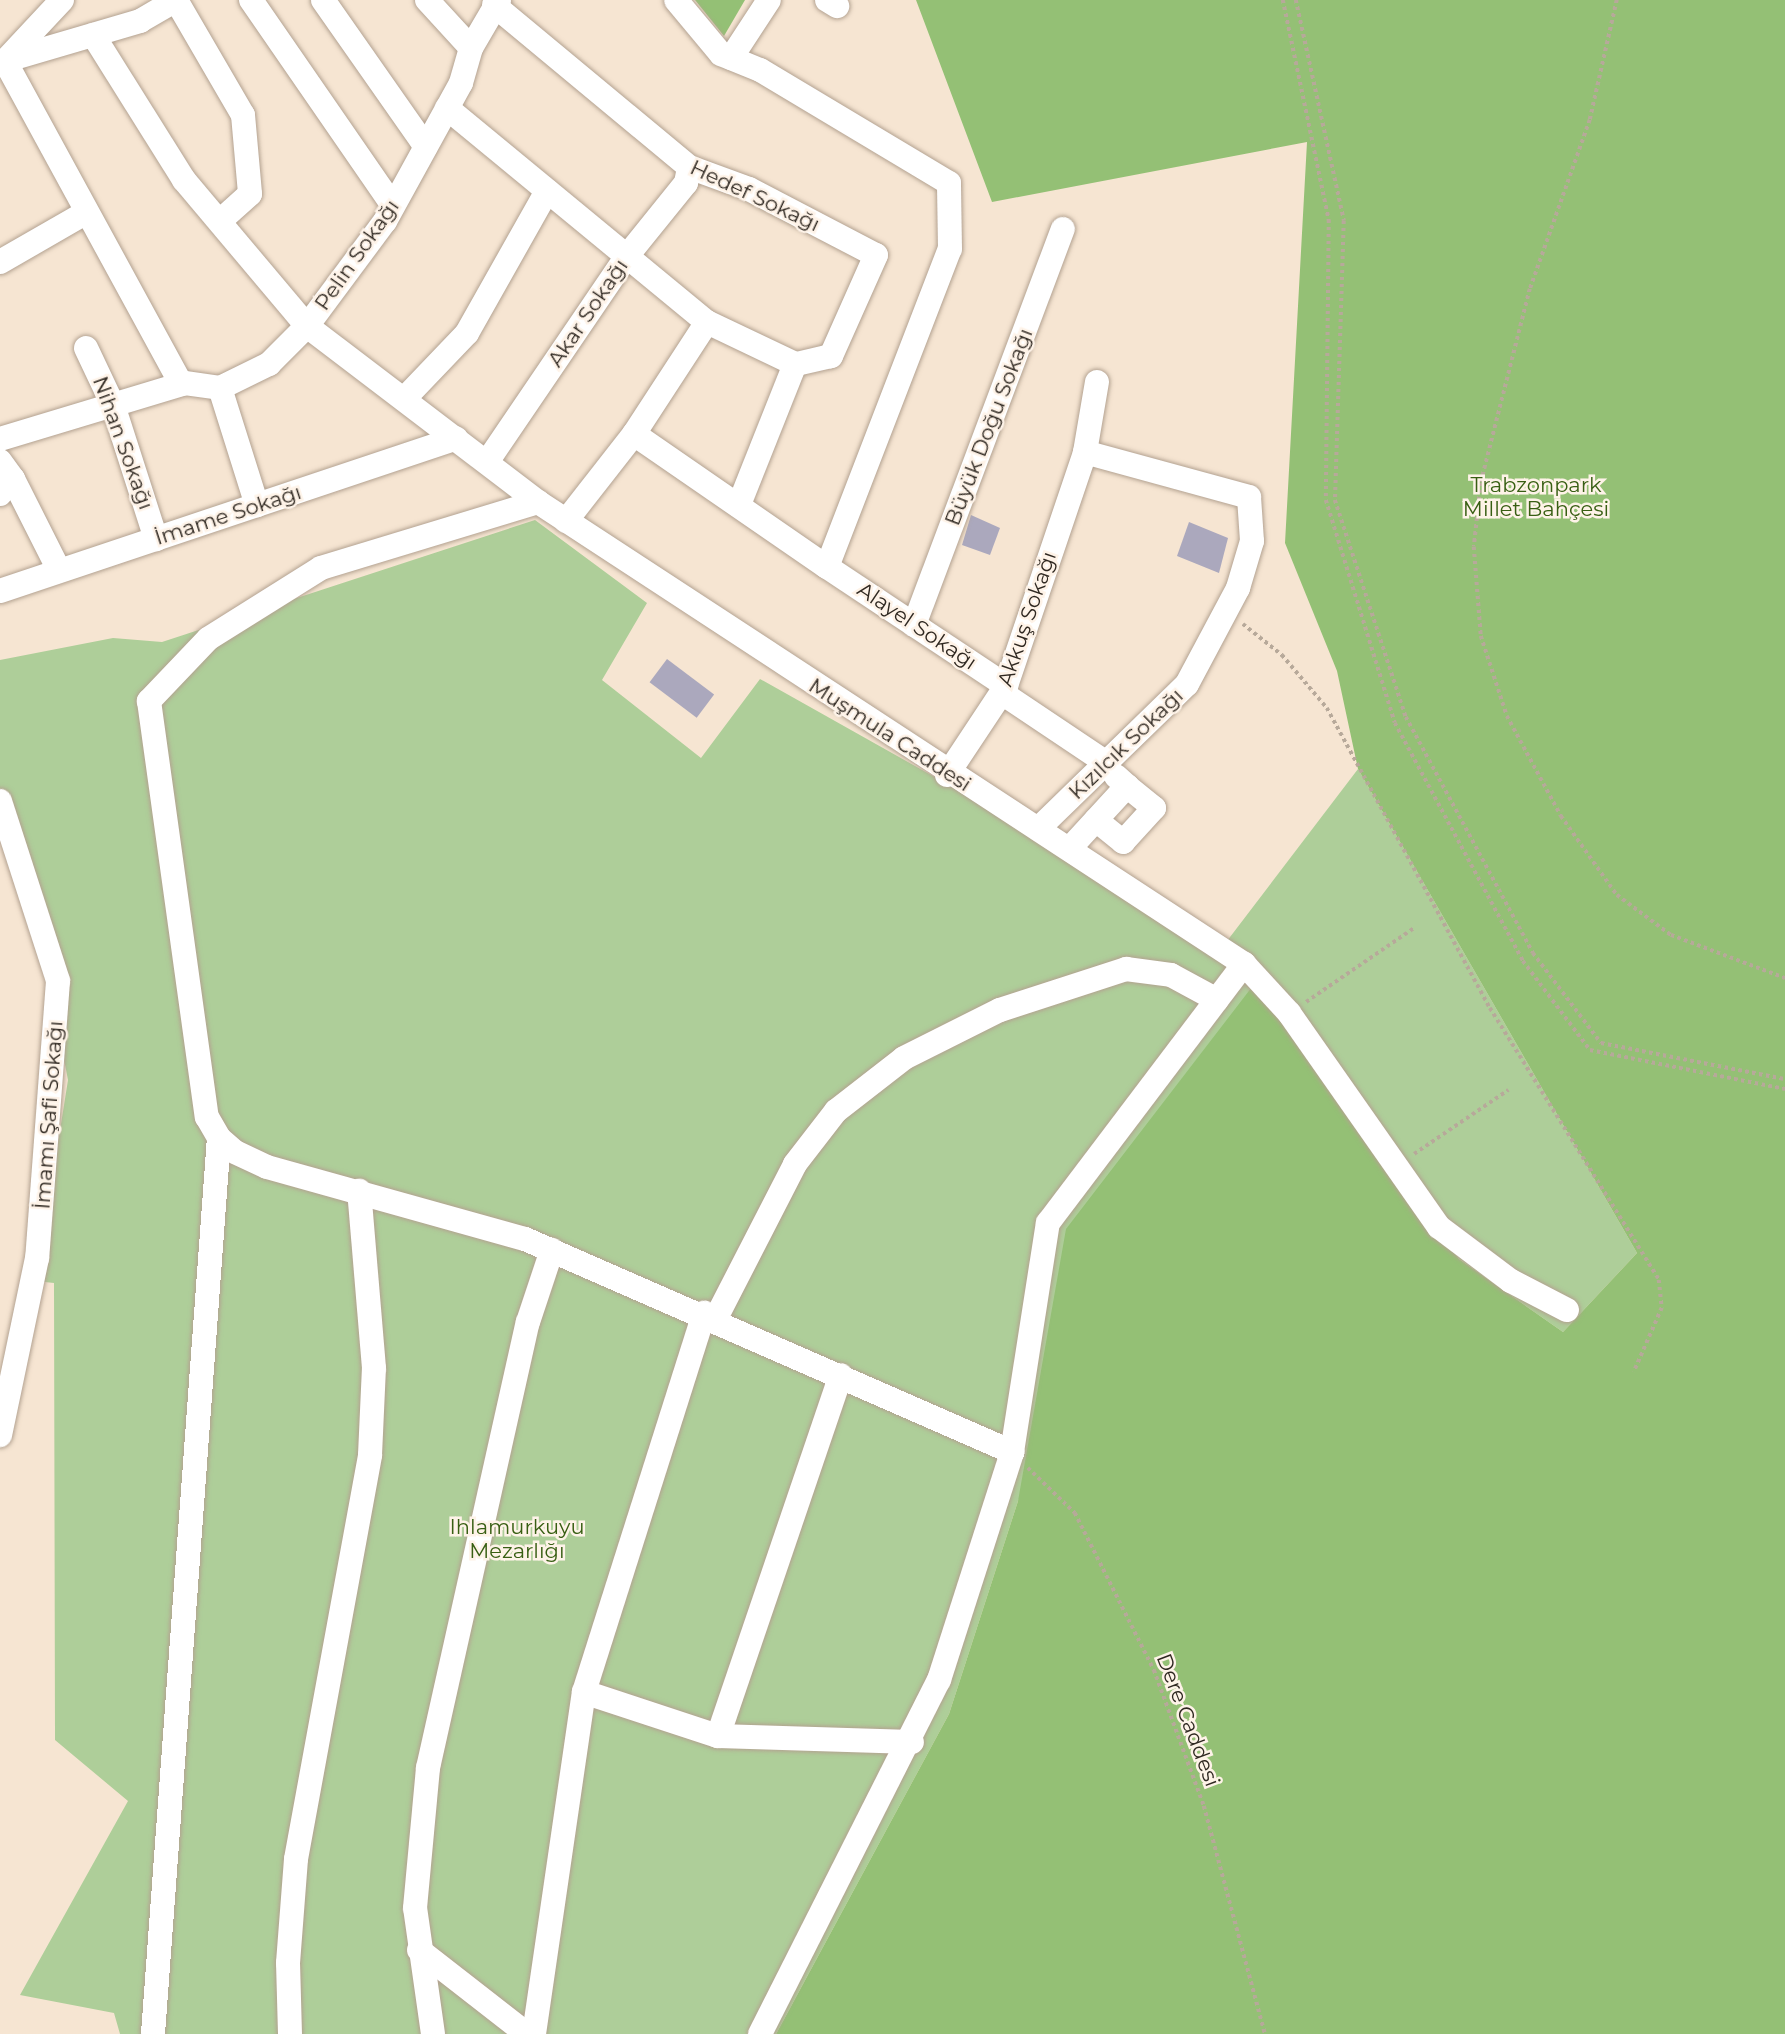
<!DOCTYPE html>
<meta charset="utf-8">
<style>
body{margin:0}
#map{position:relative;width:1785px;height:2034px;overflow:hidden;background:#f6e5d2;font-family:Montserrat,sans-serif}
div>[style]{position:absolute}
.green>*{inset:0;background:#aece99}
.forest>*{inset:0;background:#94c075}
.building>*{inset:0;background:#aba8bd;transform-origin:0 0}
.path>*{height:3.5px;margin-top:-1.75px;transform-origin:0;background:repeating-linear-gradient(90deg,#b7a99a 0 3.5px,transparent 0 7px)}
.roads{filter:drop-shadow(0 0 2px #b3a291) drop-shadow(0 0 2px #b3a291)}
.minor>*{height:24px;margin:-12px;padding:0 12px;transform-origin:12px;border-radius:12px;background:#fff}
span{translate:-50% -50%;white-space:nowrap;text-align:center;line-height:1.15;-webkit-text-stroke:5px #fef3e8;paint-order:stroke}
.street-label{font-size:21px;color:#2f2821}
.park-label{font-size:21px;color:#385f13}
</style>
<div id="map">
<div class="green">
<div style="clip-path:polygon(535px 520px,647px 603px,602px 680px,701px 758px,760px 679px,1227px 941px,1358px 769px,1637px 1253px,1563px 1332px,1459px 1259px,1255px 983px,1018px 1501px,949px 1714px,776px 2034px,120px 2034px,114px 2013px,20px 1995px,128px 1801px,55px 1740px,54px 1283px,36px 1281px,68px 1080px,24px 852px,0 788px,0 660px,113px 638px,162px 642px)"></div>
</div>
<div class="forest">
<div style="clip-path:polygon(695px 0,745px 0,724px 36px)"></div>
<div style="clip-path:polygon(916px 0,1785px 0,1785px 2034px,776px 2034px,949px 1714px,1018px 1501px,1066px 1229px,1255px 983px,1459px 1259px,1563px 1332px,1637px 1253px,1358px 769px,1337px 671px,1285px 543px,1307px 142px,992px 202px)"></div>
</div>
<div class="building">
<div style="clip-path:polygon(971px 515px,1000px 528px,990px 555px,962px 545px)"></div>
<div style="clip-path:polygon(1189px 522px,1228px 538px,1219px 573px,1177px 556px)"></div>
<div style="left:667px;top:659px;width:59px;height:29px;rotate:37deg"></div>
</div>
<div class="path">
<div style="left:1283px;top:0;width:225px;rotate:78.2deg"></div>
<div style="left:1329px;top:220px;width:280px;rotate:90.6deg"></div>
<div style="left:1326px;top:500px;width:233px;rotate:72.8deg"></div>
<div style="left:1395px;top:723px;width:270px;rotate:61.7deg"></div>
<div style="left:1523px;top:961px;width:111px;rotate:53deg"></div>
<div style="left:1590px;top:1050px;width:199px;rotate:11.3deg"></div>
<div style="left:1296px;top:0;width:226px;rotate:77.7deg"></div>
<div style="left:1344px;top:221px;width:279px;rotate:91.8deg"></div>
<div style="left:1335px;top:500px;width:228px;rotate:71.9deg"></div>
<div style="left:1406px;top:717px;width:268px;rotate:61.7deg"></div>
<div style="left:1533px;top:953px;width:113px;rotate:52.9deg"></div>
<div style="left:1601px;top:1043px;width:187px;rotate:11.1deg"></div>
<div style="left:1617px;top:0;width:123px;rotate:102.7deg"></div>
<div style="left:1590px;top:120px;width:179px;rotate:109.5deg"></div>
<div style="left:1530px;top:289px;width:200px;rotate:104.2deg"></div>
<div style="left:1481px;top:483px;width:64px;rotate:96.2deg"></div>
<div style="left:1474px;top:547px;width:89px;rotate:85.5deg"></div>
<div style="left:1481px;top:636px;width:84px;rotate:72deg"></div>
<div style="left:1507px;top:716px;width:114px;rotate:61.6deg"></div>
<div style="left:1561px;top:816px;width:97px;rotate:54.7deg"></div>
<div style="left:1617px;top:895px;width:67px;rotate:36.5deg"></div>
<div style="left:1671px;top:935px;width:122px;rotate:20.7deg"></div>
<div style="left:1243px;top:624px;width:50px;rotate:38.5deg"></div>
<div style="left:1282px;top:655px;width:70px;rotate:49.7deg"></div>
<div style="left:1327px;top:708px;width:341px;rotate:61.5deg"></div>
<div style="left:1490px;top:1008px;width:320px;rotate:58.1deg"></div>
<div style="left:1659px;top:1280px;width:28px;rotate:84deg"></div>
<div style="left:1662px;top:1308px;width:70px;rotate:113.6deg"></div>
<div style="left:1306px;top:1002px;width:131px;rotate:-34.4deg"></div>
<div style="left:1414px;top:1154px;width:114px;rotate:-34.2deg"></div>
<div style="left:1028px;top:1468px;width:65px;rotate:43.8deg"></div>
<div style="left:1075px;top:1513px;width:176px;rotate:63.3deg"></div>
<div style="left:1154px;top:1670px;width:145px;rotate:69.8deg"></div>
<div style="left:1204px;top:1806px;width:236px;rotate:75deg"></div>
</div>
<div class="roads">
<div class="minor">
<div style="left:62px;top:0;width:83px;rotate:133.1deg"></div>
<div style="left:5px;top:61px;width:368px;rotate:61.4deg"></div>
<div style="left:176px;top:0;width:133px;rotate:59.8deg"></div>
<div style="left:243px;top:115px;width:79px;rotate:84.9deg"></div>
<div style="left:250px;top:194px;width:38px;rotate:138deg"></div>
<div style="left:251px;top:0;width:250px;rotate:55.4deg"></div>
<div style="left:323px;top:0;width:179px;rotate:55deg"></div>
<div style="left:427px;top:0;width:65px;rotate:47.5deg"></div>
<div style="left:499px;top:0;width:56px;rotate:120.3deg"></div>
<div style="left:471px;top:48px;width:36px;rotate:106deg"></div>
<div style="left:461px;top:83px;width:158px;rotate:118.8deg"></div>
<div style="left:385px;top:221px;width:131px;rotate:126.6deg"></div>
<div style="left:307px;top:326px;width:290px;rotate:37.3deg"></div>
<div style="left:538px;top:502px;width:844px;rotate:33.2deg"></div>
<div style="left:1244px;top:964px;width:67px;rotate:47.4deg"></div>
<div style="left:1289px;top:1013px;width:261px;rotate:55deg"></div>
<div style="left:1439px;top:1227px;width:90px;rotate:36.9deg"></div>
<div style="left:1511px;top:1281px;width:63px;rotate:27.4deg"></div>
<div style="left:827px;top:0;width:12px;rotate:31deg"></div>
<div style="left:494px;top:5px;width:254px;rotate:39.7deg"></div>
<div style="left:689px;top:167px;width:64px;rotate:20.1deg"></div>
<div style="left:749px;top:189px;width:143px;rotate:27.5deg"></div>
<div style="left:876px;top:255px;width:111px;rotate:114deg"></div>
<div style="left:831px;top:356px;width:37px;rotate:167deg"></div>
<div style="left:795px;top:364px;width:152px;rotate:111.7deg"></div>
<div style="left:731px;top:58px;width:69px;rotate:-56.8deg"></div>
<div style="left:4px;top:61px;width:142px;rotate:-16.4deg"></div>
<div style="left:140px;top:21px;width:42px;rotate:-30.3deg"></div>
<div style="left:447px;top:108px;width:337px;rotate:39.5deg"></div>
<div style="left:707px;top:322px;width:134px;rotate:123.1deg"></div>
<div style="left:634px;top:434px;width:234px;rotate:34.6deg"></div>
<div style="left:827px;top:567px;width:341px;rotate:-68.9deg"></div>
<div style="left:950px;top:249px;width:66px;rotate:-90.9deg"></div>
<div style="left:949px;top:183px;width:220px;rotate:-149.1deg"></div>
<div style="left:760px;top:70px;width:42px;rotate:-157.7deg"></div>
<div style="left:721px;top:54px;width:70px;rotate:-129.8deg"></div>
<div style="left:0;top:262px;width:100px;rotate:-29.9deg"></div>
<div style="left:707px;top:322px;width:98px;rotate:25.5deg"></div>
<div style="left:86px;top:348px;width:63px;rotate:64.7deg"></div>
<div style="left:113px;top:405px;width:141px;rotate:72.2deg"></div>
<div style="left:220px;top:388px;width:123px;rotate:72.5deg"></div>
<div style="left:404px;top:399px;width:91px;rotate:-46.3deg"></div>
<div style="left:467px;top:333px;width:163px;rotate:-60.6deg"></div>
<div style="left:0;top:439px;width:193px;rotate:-16.8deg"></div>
<div style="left:185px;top:383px;width:35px;rotate:8deg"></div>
<div style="left:220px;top:388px;width:55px;rotate:-26.1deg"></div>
<div style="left:269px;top:364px;width:54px;rotate:-45deg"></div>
<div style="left:307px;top:326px;width:191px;rotate:-130.1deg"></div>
<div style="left:184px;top:180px;width:171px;rotate:-122.1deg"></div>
<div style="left:0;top:461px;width:22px;rotate:54deg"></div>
<div style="left:13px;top:479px;width:20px;rotate:131deg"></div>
<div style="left:487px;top:462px;width:249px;rotate:-55.8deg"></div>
<div style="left:627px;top:256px;width:94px;rotate:-51.1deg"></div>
<div style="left:686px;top:183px;width:16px;rotate:-79deg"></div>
<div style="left:13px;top:479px;width:102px;rotate:63.2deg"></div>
<div style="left:538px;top:502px;width:227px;rotate:163.1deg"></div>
<div style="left:321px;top:568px;width:133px;rotate:147.9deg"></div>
<div style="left:208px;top:639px;width:86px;rotate:133.6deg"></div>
<div style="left:149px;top:701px;width:420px;rotate:82.1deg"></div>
<div style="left:207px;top:1117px;width:24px;rotate:60deg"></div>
<div style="left:219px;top:1138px;width:21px;rotate:41deg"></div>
<div style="left:235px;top:1152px;width:35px;rotate:25deg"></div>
<div style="left:267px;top:1167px;width:268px;rotate:15.6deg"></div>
<div style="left:525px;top:1239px;width:532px;rotate:23.62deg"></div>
<div style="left:566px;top:521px;width:110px;rotate:-52deg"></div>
<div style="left:827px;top:567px;width:215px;rotate:33.6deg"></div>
<div style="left:0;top:591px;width:481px;rotate:-18.5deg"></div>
<div style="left:914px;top:625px;width:423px;rotate:-69.4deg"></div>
<div style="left:1002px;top:693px;width:128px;rotate:33.8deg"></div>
<div style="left:947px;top:775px;width:107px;rotate:-56.5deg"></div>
<div style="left:1006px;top:686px;width:247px;rotate:-71.3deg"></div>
<div style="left:1085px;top:452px;width:71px;rotate:-80.3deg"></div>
<div style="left:0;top:801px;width:189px;rotate:72.1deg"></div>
<div style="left:58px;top:981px;width:278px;rotate:94.3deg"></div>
<div style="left:37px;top:1258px;width:181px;rotate:101.8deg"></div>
<div style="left:1096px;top:820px;width:35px;rotate:39deg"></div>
<div style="left:1123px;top:842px;width:46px;rotate:-47.6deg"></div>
<div style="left:1154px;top:808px;width:35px;rotate:-141deg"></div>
<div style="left:1039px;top:828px;width:206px;rotate:-44.2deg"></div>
<div style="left:1187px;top:684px;width:109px;rotate:-62deg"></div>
<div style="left:1238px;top:588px;width:49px;rotate:-73.4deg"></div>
<div style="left:1252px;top:541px;width:44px;rotate:-93.9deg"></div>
<div style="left:1249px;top:497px;width:170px;rotate:-164.7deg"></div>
<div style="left:1071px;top:847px;width:83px;rotate:-47.4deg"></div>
<div style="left:1127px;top:786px;width:15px;rotate:-138deg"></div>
<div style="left:716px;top:1318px;width:173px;rotate:-62.8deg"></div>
<div style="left:795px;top:1164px;width:67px;rotate:-52.3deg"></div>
<div style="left:836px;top:1111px;width:86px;rotate:-37.9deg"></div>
<div style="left:904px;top:1058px;width:107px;rotate:-26.6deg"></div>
<div style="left:1000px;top:1010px;width:133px;rotate:-18deg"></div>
<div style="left:1126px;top:969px;width:45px;rotate:7.6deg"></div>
<div style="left:1171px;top:975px;width:52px;rotate:28.5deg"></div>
<div style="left:584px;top:1692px;width:141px;rotate:18.2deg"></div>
<div style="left:718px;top:1736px;width:194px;rotate:1.8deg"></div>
<div style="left:718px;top:1736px;width:381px;rotate:-71.2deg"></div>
<div style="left:419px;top:1950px;width:137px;rotate:37.9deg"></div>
<div style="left:153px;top:2034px;width:898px;rotate:-85.79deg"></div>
<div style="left:290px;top:2034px;width:71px;rotate:-91.6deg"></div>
<div style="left:288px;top:1963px;width:104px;rotate:-85.6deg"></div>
<div style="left:296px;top:1859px;width:411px;rotate:-79.6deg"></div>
<div style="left:370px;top:1455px;width:87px;rotate:-87.4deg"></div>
<div style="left:374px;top:1368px;width:178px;rotate:-94.8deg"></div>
<div style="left:433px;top:2034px;width:127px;rotate:-98.1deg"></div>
<div style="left:415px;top:1908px;width:141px;rotate:-84.7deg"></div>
<div style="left:428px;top:1768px;width:457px;rotate:-77.4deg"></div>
<div style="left:528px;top:1322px;width:76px;rotate:-71.6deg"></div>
<div style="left:534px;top:2034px;width:346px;rotate:-81.7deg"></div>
<div style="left:584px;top:1692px;width:398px;rotate:-72.4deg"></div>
<div style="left:760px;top:2034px;width:397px;rotate:-63.2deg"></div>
<div style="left:939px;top:1680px;width:239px;rotate:-72.2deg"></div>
<div style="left:1012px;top:1452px;width:232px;rotate:-81.1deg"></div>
<div style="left:1048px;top:1223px;width:325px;rotate:-52.9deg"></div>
</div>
</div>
<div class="street-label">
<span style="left:755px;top:196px;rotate:25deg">Hedef Sokağı</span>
<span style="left:357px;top:255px;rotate:-55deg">Pelin Sokağı</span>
<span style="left:588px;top:313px;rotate:-56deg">Akar Sokağı</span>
<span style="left:989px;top:427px;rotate:-69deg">Büyük Doğu Sokağı</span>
<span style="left:123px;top:443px;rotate:70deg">Nihan Sokağı</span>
<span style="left:228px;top:515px;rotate:-18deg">İmame Sokağı</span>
<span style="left:1027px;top:619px;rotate:-71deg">Akkuş Sokağı</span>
<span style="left:917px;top:626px;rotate:34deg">Alayel Sokağı</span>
<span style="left:890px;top:735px;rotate:33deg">Muşmula Caddesi</span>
<span style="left:1126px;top:744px;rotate:-44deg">Kızılcık Sokağı</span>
<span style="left:49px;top:1115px;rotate:-86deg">İmamı Şafi Sokağı</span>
<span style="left:1188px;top:1720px;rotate:69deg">Dere Caddesi</span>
</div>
<div class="park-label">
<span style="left:1536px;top:497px">Trabzonpark<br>Millet Bahçesi</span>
<span style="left:517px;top:1539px">Ihlamurkuyu<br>Mezarlığı</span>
</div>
</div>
